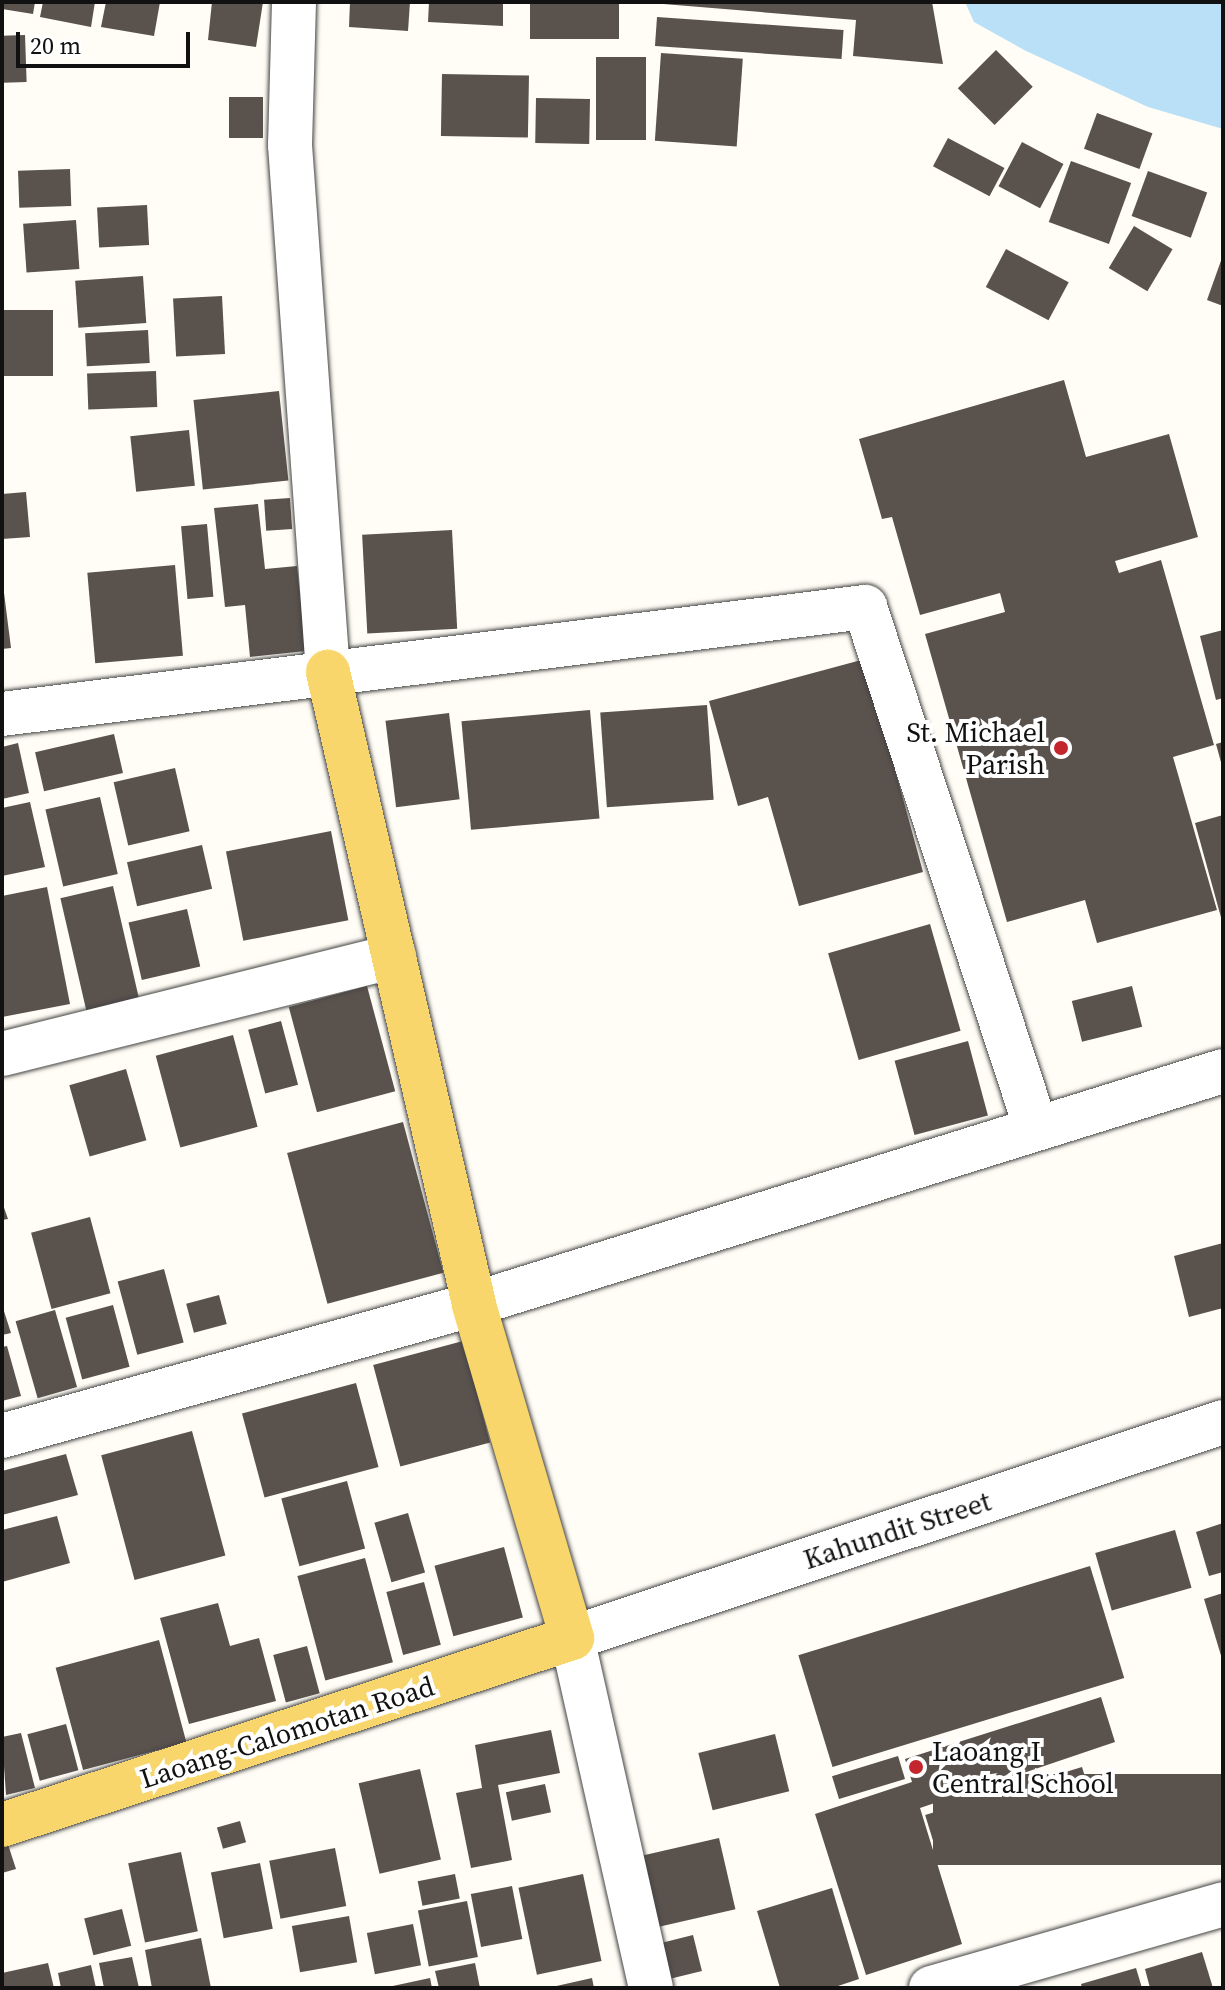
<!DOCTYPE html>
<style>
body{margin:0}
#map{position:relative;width:1225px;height:1990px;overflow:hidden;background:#fffdf5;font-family:"Source Serif 4",serif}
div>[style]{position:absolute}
.water>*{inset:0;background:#b9e0f7}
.building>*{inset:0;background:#5a524d;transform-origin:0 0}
.roads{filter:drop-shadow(0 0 2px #444) drop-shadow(0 0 2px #444)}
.minor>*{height:44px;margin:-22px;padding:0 22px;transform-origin:22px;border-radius:22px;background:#fff}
.major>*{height:44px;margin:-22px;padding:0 22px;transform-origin:22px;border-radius:22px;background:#f9d66b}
.dots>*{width:22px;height:22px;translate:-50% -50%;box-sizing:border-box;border:4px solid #fff;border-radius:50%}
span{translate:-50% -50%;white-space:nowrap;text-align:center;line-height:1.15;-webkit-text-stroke:8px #fff;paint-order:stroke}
.poi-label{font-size:28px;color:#111}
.right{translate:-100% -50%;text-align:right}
.left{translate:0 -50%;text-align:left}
.street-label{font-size:28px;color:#111}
.frame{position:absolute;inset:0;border:4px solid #111;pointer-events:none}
.scale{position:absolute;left:16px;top:32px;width:174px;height:36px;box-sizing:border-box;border:4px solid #111;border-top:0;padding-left:10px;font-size:24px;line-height:28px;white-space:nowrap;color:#111;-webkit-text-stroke:6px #fff;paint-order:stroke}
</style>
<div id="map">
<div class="water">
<div style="clip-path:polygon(965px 2px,1223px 2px,1223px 129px,1148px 107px,1026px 51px,974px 22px)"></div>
</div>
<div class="building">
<div style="clip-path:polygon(2px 2px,35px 2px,33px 14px,2px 9px)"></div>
<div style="clip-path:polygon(43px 2px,95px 2px,91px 27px,40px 17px)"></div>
<div style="clip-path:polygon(106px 2px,160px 2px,154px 36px,101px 27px)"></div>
<div style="clip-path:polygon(212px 2px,263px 2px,256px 47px,208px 40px)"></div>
<div style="clip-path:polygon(350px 2px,410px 2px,408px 31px,349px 27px)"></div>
<div style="clip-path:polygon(429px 2px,503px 2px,503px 26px,428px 22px)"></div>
<div style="left:530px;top:2px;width:89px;height:37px"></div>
<div style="clip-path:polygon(639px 2px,932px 2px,943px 64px,853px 56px,856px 20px)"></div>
<div style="left:657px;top:17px;width:187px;height:29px;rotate:4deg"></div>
<div style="left:25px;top:35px;width:47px;height:23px;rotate:88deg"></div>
<div style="left:996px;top:50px;width:52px;height:54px;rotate:45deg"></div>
<div style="left:661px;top:53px;width:82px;height:88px;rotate:4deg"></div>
<div style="left:596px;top:57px;width:50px;height:83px"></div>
<div style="left:442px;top:74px;width:87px;height:62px;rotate:1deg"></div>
<div style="left:263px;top:97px;width:41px;height:34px;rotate:90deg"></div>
<div style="left:536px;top:98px;width:54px;height:45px;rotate:1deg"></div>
<div style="left:1097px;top:113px;width:59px;height:38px;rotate:20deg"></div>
<div style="left:948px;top:138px;width:64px;height:32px;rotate:28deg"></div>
<div style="left:1022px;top:142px;width:47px;height:50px;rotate:28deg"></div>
<div style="left:1071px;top:161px;width:64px;height:65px;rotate:20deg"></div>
<div style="left:70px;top:169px;width:37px;height:52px;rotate:88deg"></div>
<div style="left:1148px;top:171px;width:63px;height:48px;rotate:20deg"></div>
<div style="left:147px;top:205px;width:40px;height:50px;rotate:87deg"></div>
<div style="left:76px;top:220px;width:49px;height:53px;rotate:86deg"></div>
<div style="left:1134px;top:226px;width:45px;height:49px;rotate:31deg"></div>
<div style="left:1006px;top:249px;width:71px;height:43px;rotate:28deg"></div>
<div style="clip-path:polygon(1223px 255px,1223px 306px,1207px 300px)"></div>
<div style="left:143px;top:276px;width:47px;height:68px;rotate:86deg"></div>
<div style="left:222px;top:296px;width:58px;height:49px;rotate:87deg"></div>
<div style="left:2px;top:310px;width:51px;height:66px"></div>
<div style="left:148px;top:330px;width:33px;height:63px;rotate:87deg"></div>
<div style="left:156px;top:371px;width:36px;height:69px;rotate:88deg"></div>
<div style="clip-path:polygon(1064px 380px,1086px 457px,1169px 434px,1198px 537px,1115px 561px,1119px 573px,1161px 560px,1214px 745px,1173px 757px,1217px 910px,1097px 943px,1085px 900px,1007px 922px,925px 634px,1005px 612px,1000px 593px,920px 615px,892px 517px,882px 519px,859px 439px)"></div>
<div style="left:279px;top:391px;width:90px;height:86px;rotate:84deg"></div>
<div style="left:189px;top:430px;width:56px;height:59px;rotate:84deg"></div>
<div style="clip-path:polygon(26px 492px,30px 537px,2px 539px,2px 494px)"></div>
<div style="left:290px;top:498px;width:31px;height:26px;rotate:86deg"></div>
<div style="clip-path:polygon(258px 504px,265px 569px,297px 566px,306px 651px,250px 657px,245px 605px,225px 607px,214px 508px)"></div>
<div style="left:207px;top:524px;width:73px;height:26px;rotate:85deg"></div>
<div style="left:452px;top:530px;width:99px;height:90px;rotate:87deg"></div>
<div style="left:175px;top:565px;width:91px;height:88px;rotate:85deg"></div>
<div style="clip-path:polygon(2px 577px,11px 648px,2px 649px)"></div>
<div style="clip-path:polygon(1223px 630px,1223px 698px,1216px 700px,1200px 636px)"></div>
<div style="clip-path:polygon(865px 659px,923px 872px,799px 906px,768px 797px,738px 806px,709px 701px)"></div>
<div style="left:707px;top:705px;width:95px;height:107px;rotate:86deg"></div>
<div style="left:590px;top:710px;width:109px;height:129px;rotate:85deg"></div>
<div style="left:449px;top:713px;width:87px;height:64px;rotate:83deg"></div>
<div style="left:114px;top:734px;width:40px;height:81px;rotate:77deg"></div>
<div style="clip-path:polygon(1223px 742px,1223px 766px,1222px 766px,1216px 744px)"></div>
<div style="clip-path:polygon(18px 743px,29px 793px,2px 799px,2px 747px)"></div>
<div style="left:175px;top:768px;width:65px;height:63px;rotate:77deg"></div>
<div style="left:100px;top:797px;width:79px;height:56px;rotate:77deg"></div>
<div style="clip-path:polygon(30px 802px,45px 867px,2px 876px,2px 808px)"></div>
<div style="clip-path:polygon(1223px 815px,1223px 920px,1222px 921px,1195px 823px)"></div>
<div style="left:331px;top:831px;width:91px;height:107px;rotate:79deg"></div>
<div style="left:202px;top:845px;width:45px;height:77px;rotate:77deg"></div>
<div style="left:113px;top:886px;width:116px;height:54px;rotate:77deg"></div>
<div style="clip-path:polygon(47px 887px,70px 1004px,2px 1017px,2px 896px)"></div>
<div style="left:187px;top:909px;width:59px;height:60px;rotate:77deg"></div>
<div style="left:930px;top:924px;width:111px;height:106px;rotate:74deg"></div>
<div style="left:367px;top:986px;width:109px;height:81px;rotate:75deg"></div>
<div style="left:1132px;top:986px;width:42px;height:62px;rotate:76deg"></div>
<div style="left:281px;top:1021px;width:66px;height:34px;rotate:75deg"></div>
<div style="left:233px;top:1035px;width:95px;height:80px;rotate:75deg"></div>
<div style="left:968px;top:1041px;width:77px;height:76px;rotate:75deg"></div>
<div style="left:126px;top:1069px;width:74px;height:59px;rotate:74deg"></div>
<div style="left:403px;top:1122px;width:156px;height:120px;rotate:75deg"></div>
<div style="clip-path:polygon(2px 1202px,8px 1219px,2px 1220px)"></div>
<div style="left:90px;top:1217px;width:79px;height:61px;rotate:75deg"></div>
<div style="clip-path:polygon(1223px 1243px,1223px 1308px,1189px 1317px,1174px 1256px)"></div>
<div style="left:164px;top:1269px;width:76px;height:48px;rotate:75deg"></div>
<div style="left:219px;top:1295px;width:30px;height:34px;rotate:75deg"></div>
<div style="clip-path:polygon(2px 1305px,11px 1333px,2px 1335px)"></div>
<div style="left:113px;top:1305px;width:64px;height:49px;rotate:75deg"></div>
<div style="left:55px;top:1310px;width:80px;height:41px;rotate:74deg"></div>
<div style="left:463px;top:1341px;width:105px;height:93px;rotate:75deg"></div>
<div style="clip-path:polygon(7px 1346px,21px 1396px,2px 1401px,2px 1347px)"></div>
<div style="left:356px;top:1383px;width:87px;height:118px;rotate:75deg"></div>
<div style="left:192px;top:1431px;width:129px;height:94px;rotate:75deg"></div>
<div style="clip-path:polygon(66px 1454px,78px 1495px,2px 1515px,2px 1471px)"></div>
<div style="left:347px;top:1481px;width:70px;height:68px;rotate:75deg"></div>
<div style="left:408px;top:1513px;width:62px;height:35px;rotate:74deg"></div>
<div style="clip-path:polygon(57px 1516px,70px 1563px,2px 1582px,2px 1530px)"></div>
<div style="clip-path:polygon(1223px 1523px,1223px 1572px,1209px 1576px,1196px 1532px)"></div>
<div style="left:1175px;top:1530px;width:60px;height:83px;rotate:74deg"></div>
<div style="left:504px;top:1547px;width:73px;height:72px;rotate:75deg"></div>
<div style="left:365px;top:1558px;width:108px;height:70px;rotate:75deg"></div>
<div style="left:1090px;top:1566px;width:117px;height:305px;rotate:73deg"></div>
<div style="left:424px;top:1582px;width:65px;height:39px;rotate:75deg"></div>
<div style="clip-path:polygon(1223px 1593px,1223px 1659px,1222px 1659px,1204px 1599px)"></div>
<div style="clip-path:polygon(218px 1603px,230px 1646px,259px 1638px,276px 1701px,189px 1724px,160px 1618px)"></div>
<div style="left:159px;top:1640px;width:106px;height:107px;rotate:75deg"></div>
<div style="left:307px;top:1646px;width:49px;height:35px;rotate:75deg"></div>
<div style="clip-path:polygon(1101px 1697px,1115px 1742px,920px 1808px,962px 1944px,866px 1975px,815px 1814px,912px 1782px,905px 1759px)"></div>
<div style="left:66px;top:1724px;width:48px;height:40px;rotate:75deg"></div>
<div style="clip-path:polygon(551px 1730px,560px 1773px,498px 1785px,512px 1860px,471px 1868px,456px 1793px,482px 1788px,475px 1745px)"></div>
<div style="clip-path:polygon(21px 1733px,35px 1788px,6px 1795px,2px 1737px)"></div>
<div style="left:775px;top:1734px;width:59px;height:79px;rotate:76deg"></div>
<div style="left:898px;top:1756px;width:24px;height:69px;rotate:73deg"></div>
<div style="left:1082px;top:1767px;width:34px;height:164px;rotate:73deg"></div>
<div style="left:420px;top:1769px;width:93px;height:63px;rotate:77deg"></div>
<div style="left:1223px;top:1774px;width:91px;height:290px;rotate:90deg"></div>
<div style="left:545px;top:1784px;width:29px;height:40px;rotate:78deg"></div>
<div style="left:240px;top:1821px;width:22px;height:24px;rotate:74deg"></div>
<div style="clip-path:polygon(2px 1826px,16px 1869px,2px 1873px)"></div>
<div style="left:719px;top:1838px;width:73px;height:85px;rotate:77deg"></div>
<div style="left:335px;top:1848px;width:59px;height:67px;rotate:79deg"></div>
<div style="left:181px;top:1852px;width:81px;height:54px;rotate:78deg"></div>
<div style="left:260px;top:1863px;width:67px;height:50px;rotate:79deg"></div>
<div style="left:455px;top:1874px;width:25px;height:38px;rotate:79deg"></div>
<div style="left:583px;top:1874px;width:89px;height:66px;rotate:78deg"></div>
<div style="left:512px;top:1886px;width:54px;height:42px;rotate:79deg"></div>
<div style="clip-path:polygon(832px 1888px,859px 1979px,832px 1988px,780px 1988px,757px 1911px)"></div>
<div style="left:467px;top:1901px;width:57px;height:50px;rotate:79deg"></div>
<div style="left:122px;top:1909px;width:38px;height:39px;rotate:76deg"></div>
<div style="left:349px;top:1916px;width:47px;height:58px;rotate:80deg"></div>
<div style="left:413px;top:1924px;width:42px;height:47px;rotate:79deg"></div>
<div style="left:693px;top:1935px;width:37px;height:40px;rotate:76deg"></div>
<div style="clip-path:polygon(201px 1938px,211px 1988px,152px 1988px,145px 1950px)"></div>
<div style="clip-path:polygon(1202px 1952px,1213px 1988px,1150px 1988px,1145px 1969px)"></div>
<div style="clip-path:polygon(132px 1957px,139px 1988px,104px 1988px,99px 1963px)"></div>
<div style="clip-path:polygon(48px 1963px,54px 1988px,2px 1988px,2px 1973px)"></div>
<div style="clip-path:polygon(475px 1963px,480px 1988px,439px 1988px,435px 1971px)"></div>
<div style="clip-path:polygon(91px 1965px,96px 1988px,61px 1988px,58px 1973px)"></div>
<div style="clip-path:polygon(1136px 1968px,1142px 1988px,1082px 1988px,1081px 1984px)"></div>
<div style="clip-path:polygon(430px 1978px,432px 1988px,388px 1988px,388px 1987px)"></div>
<div style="clip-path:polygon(592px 1978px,594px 1988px,552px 1988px,552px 1987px)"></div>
</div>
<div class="roads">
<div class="minor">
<div style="left:294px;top:2px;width:143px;rotate:91.6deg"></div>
<div style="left:290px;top:145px;width:528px;rotate:85.88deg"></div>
<div style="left:2px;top:714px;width:870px;rotate:-7.07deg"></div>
<div style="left:865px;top:607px;width:548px;rotate:71.83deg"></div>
<div style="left:2px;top:1054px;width:404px;rotate:-14deg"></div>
<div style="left:2px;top:1436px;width:490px;rotate:-15.6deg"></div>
<div style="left:474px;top:1304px;width:784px;rotate:-17.28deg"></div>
<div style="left:651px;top:1988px;width:359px;rotate:-102.7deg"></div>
<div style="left:572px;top:1638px;width:686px;rotate:-18.36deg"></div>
<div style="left:931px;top:1988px;width:304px;rotate:-16deg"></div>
</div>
<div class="major">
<div style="left:2px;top:1825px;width:600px;rotate:-18.16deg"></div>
<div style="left:572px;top:1638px;width:348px;rotate:-106.4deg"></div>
<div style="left:474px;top:1304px;width:649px;rotate:-103.01deg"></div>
</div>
</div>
<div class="dots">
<div style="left:1061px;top:748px;background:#c4262e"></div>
<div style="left:916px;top:1767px;background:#c4262e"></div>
</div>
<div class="poi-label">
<span class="right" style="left:1045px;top:748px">St. Michael<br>Parish</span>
<span class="left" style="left:932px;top:1767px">Laoang I<br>Central School</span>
</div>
<div class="street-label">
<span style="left:897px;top:1530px;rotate:-18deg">Kahundit Street</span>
<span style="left:287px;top:1732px;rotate:-18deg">Laoang-Calomotan Road</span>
</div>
<div class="frame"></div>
<div class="scale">20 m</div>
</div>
